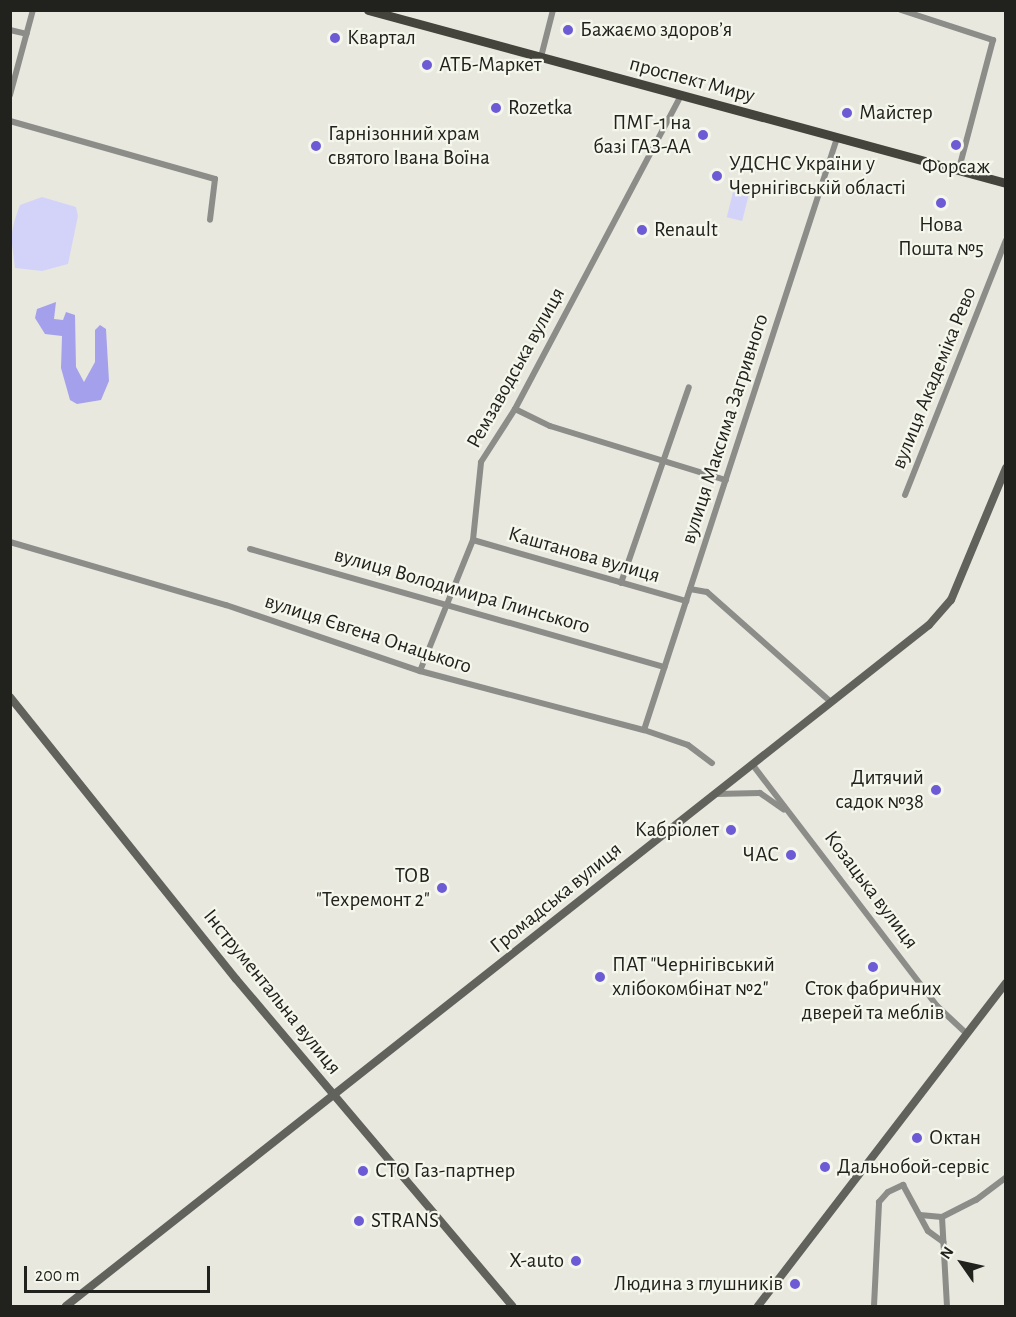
<!DOCTYPE html>
<meta charset="utf-8">
<style>
body{margin:0}
#map{position:relative;width:1016px;height:1317px;overflow:hidden;background:#e8e8df;font-family:"Alegreya Sans",sans-serif}
div>[style]{position:absolute}
.green>*{inset:0;background:#d3d3fa;transform-origin:0 0}
.water>*{inset:0;background:#a4a0ec}
.street>*{height:6px;margin:-3px;padding:0 3px;transform-origin:3px;border-radius:3px;background:#8c8d89}
.secondary>*{height:8px;margin:-4px;padding:0 4px;transform-origin:4px;border-radius:4px;background:#61625c}
.primary>*{height:9px;margin:-4.5px;padding:0 4.5px;transform-origin:4.5px;border-radius:4.5px;background:#44443d}
.dots>*{width:16px;height:16px;translate:-50% -50%;box-sizing:border-box;border:3px solid #f5f6ec;border-radius:50%}
span{translate:-50% -50%;white-space:nowrap;text-align:center;line-height:1.15;-webkit-text-stroke:4.5px #f5f6ec;paint-order:stroke}
.poi-label{font-size:21px;color:#21211d}
.left{translate:0 -50%;text-align:left}
.right{translate:-100% -50%;text-align:right}
.street-label{font-size:21px;color:#21211d}
.frame{position:absolute;inset:0;border:12px solid #21211d;pointer-events:none}
.north{position:absolute;left:932px;top:1233px;width:60px;height:60px;-webkit-text-stroke:4px #f5f6ec;paint-order:stroke;rotate:304deg;font-size:16px;font-weight:700;line-height:24px;text-align:center;color:#21211d}
.north::after{content:'';display:block;margin:auto;width:21px;height:27px;background:#21211d;clip-path:polygon(50% 0,100% 100%,50% 72%,0 100%)}
.scale{position:absolute;left:24px;top:1266px;width:186px;height:27px;box-sizing:border-box;border:3px solid #21211d;border-top:0;padding-left:8px;font-size:18px;line-height:21px;white-space:nowrap;color:#21211d;-webkit-text-stroke:4px #f5f6ec;paint-order:stroke}
</style>
<div id="map">
<div class="green">
<div style="left:733px;top:192px;width:16px;height:26px;rotate:14deg"></div>
<div style="clip-path:polygon(42px 197px,76px 207px,78px 216px,68px 264px,42px 271px,15px 268px,11px 236px,15px 219px,20px 205px)"></div>
</div>
<div class="water">
<div style="clip-path:polygon(56px 302px,54px 319px,63px 320px,66px 312px,75px 315px,76px 367px,84px 382px,95px 362px,95px 330px,100px 325px,106px 329px,109px 381px,101px 400px,77px 404px,70px 400px,61px 368px,62px 336px,45px 334px,35px 318px,37px 309px)"></div>
</div>
<div class="street">
<div style="left:901px;top:10px;width:97px;rotate:18.1deg"></div>
<div style="left:993px;top:40px;width:133px;rotate:104.8deg"></div>
<div style="left:10px;top:30px;width:17px;rotate:13deg"></div>
<div style="left:541px;top:57px;width:49px;rotate:-75.7deg"></div>
<div style="left:10px;top:95px;width:88px;rotate:-74.9deg"></div>
<div style="left:10px;top:121px;width:213px;rotate:15.8deg"></div>
<div style="left:215px;top:179px;width:41px;rotate:97deg"></div>
<div style="left:515px;top:409px;width:39px;rotate:26deg"></div>
<div style="left:550px;top:426px;width:184px;rotate:17.1deg"></div>
<div style="left:905px;top:495px;width:274px;rotate:-68.4deg"></div>
<div style="left:473px;top:540px;width:222px;rotate:16deg"></div>
<div style="left:10px;top:542px;width:225px;rotate:16.3deg"></div>
<div style="left:226px;top:605px;width:205px;rotate:18.8deg"></div>
<div style="left:420px;top:671px;width:232px;rotate:14.8deg"></div>
<div style="left:644px;top:730px;width:46px;rotate:18.8deg"></div>
<div style="left:688px;top:745px;width:30px;rotate:37deg"></div>
<div style="left:250px;top:549px;width:431px;rotate:15.9deg"></div>
<div style="left:621px;top:583px;width:207px;rotate:-70.9deg"></div>
<div style="left:690px;top:589px;width:17px;rotate:10deg"></div>
<div style="left:707px;top:592px;width:166px;rotate:41.6deg"></div>
<div style="left:420px;top:671px;width:141px;rotate:-68deg"></div>
<div style="left:473px;top:540px;width:78px;rotate:-84.1deg"></div>
<div style="left:481px;top:462px;width:63px;rotate:-57.3deg"></div>
<div style="left:515px;top:409px;width:354px;rotate:-62.1deg"></div>
<div style="left:644px;top:730px;width:623px;rotate:-71.94deg"></div>
<div style="left:752px;top:764px;width:305px;rotate:52.6deg"></div>
<div style="left:937px;top:1006px;width:41px;rotate:43deg"></div>
<div style="left:716px;top:794px;width:44px;rotate:-1.3deg"></div>
<div style="left:760px;top:793px;width:29px;rotate:35deg"></div>
<div style="left:920px;top:1215px;width:22px;rotate:5deg"></div>
<div style="left:942px;top:1217px;width:38px;rotate:-27deg"></div>
<div style="left:976px;top:1200px;width:38px;rotate:-37deg"></div>
<div style="left:942px;top:1217px;width:89px;rotate:86.8deg"></div>
<div style="left:874px;top:1306px;width:104px;rotate:-87.2deg"></div>
<div style="left:879px;top:1202px;width:13px;rotate:-48deg"></div>
<div style="left:888px;top:1192px;width:17px;rotate:-25deg"></div>
<div style="left:903px;top:1185px;width:52px;rotate:61.5deg"></div>
<div style="left:928px;top:1231px;width:19px;rotate:36deg"></div>
</div>
<div class="secondary">
<div style="left:10px;top:697px;width:361px;rotate:51.3deg"></div>
<div style="left:236px;top:979px;width:428px;rotate:49.8deg"></div>
<div style="left:66px;top:1306px;width:1099px;rotate:-38.28deg"></div>
<div style="left:929px;top:625px;width:33px;rotate:-49deg"></div>
<div style="left:951px;top:600px;width:143px;rotate:-67.4deg"></div>
<div style="left:758px;top:1306px;width:407px;rotate:-52.5deg"></div>
</div>
<div class="primary">
<div style="left:368px;top:10px;width:661px;rotate:15.17deg"></div>
</div>
<div class="dots">
<div style="left:568px;top:30px;background:#6c5bd4"></div>
<div style="left:335px;top:38px;background:#6c5bd4"></div>
<div style="left:427px;top:65px;background:#6c5bd4"></div>
<div style="left:496px;top:108px;background:#6c5bd4"></div>
<div style="left:847px;top:113px;background:#6c5bd4"></div>
<div style="left:703px;top:135px;background:#6c5bd4"></div>
<div style="left:956px;top:145px;background:#6c5bd4"></div>
<div style="left:316px;top:146px;background:#6c5bd4"></div>
<div style="left:717px;top:176px;background:#6c5bd4"></div>
<div style="left:941px;top:203px;background:#6c5bd4"></div>
<div style="left:642px;top:230px;background:#6c5bd4"></div>
<div style="left:936px;top:790px;background:#6c5bd4"></div>
<div style="left:731px;top:830px;background:#6c5bd4"></div>
<div style="left:791px;top:855px;background:#6c5bd4"></div>
<div style="left:442px;top:888px;background:#6c5bd4"></div>
<div style="left:873px;top:967px;background:#6c5bd4"></div>
<div style="left:600px;top:977px;background:#6c5bd4"></div>
<div style="left:917px;top:1138px;background:#6c5bd4"></div>
<div style="left:825px;top:1167px;background:#6c5bd4"></div>
<div style="left:363px;top:1171px;background:#6c5bd4"></div>
<div style="left:359px;top:1221px;background:#6c5bd4"></div>
<div style="left:576px;top:1261px;background:#6c5bd4"></div>
<div style="left:795px;top:1284px;background:#6c5bd4"></div>
</div>
<div class="poi-label">
<span class="left" style="left:580px;top:30px">Бажаємо здоров’я</span>
<span class="left" style="left:347px;top:38px">Квартал</span>
<span class="left" style="left:439px;top:65px">АТБ-Маркет</span>
<span class="left" style="left:508px;top:108px">Rozetka</span>
<span class="left" style="left:859px;top:113px">Майстер</span>
<span class="right" style="left:691px;top:135px">ПМГ-1 на<br>базі ГАЗ-АА</span>
<span class="left" style="left:328px;top:146px">Гарнізонний храм<br>святого Івана Воїна</span>
<span class="left" style="left:729px;top:176px">УДСНС України у<br>Чернігівській області</span>
<span style="left:956px;top:167px">Форсаж</span>
<span style="left:941px;top:237px">Нова<br>Пошта №5</span>
<span class="left" style="left:654px;top:230px">Renault</span>
<span class="right" style="left:924px;top:790px">Дитячий<br>садок №38</span>
<span class="right" style="left:719px;top:830px">Кабріолет</span>
<span class="right" style="left:779px;top:855px">ЧАС</span>
<span class="right" style="left:430px;top:888px">ТОВ<br>"Техремонт 2"</span>
<span class="left" style="left:612px;top:977px">ПАТ "Чернігівський<br>хлібокомбінат №2"</span>
<span style="left:873px;top:1001px">Сток фабричних<br>дверей та меблів</span>
<span class="left" style="left:929px;top:1138px">Октан</span>
<span class="left" style="left:837px;top:1167px">Дальнобой-сервіс</span>
<span class="left" style="left:375px;top:1171px">СТО Газ-партнер</span>
<span class="left" style="left:371px;top:1221px">STRANS</span>
<span class="right" style="left:564px;top:1261px">X-auto</span>
<span class="right" style="left:783px;top:1284px">Людина з глушників</span>
</div>
<div class="street-label">
<span style="left:692px;top:80px;rotate:15deg">проспект Миру</span>
<span style="left:516px;top:368px;rotate:-61deg">Ремзаводська вулиця</span>
<span style="left:934px;top:378px;rotate:-68deg">вулиця Академіка Рево</span>
<span style="left:725px;top:429px;rotate:-72deg">вулиця Максима Загривного</span>
<span style="left:584px;top:555px;rotate:16deg">Каштанова вулиця</span>
<span style="left:462px;top:591px;rotate:16deg">вулиця Володимира Глинського</span>
<span style="left:368px;top:634px;rotate:18deg">вулиця Євгена Онацького</span>
<span style="left:871px;top:890px;rotate:53deg">Козацька вулиця</span>
<span style="left:556px;top:898px;rotate:-39deg">Громадська вулиця</span>
<span style="left:272px;top:992px;rotate:51deg">Інструментальна вулиця</span>
</div>
<div class="frame"></div>
<div class="north">N</div>
<div class="scale">200 m</div>
</div>
